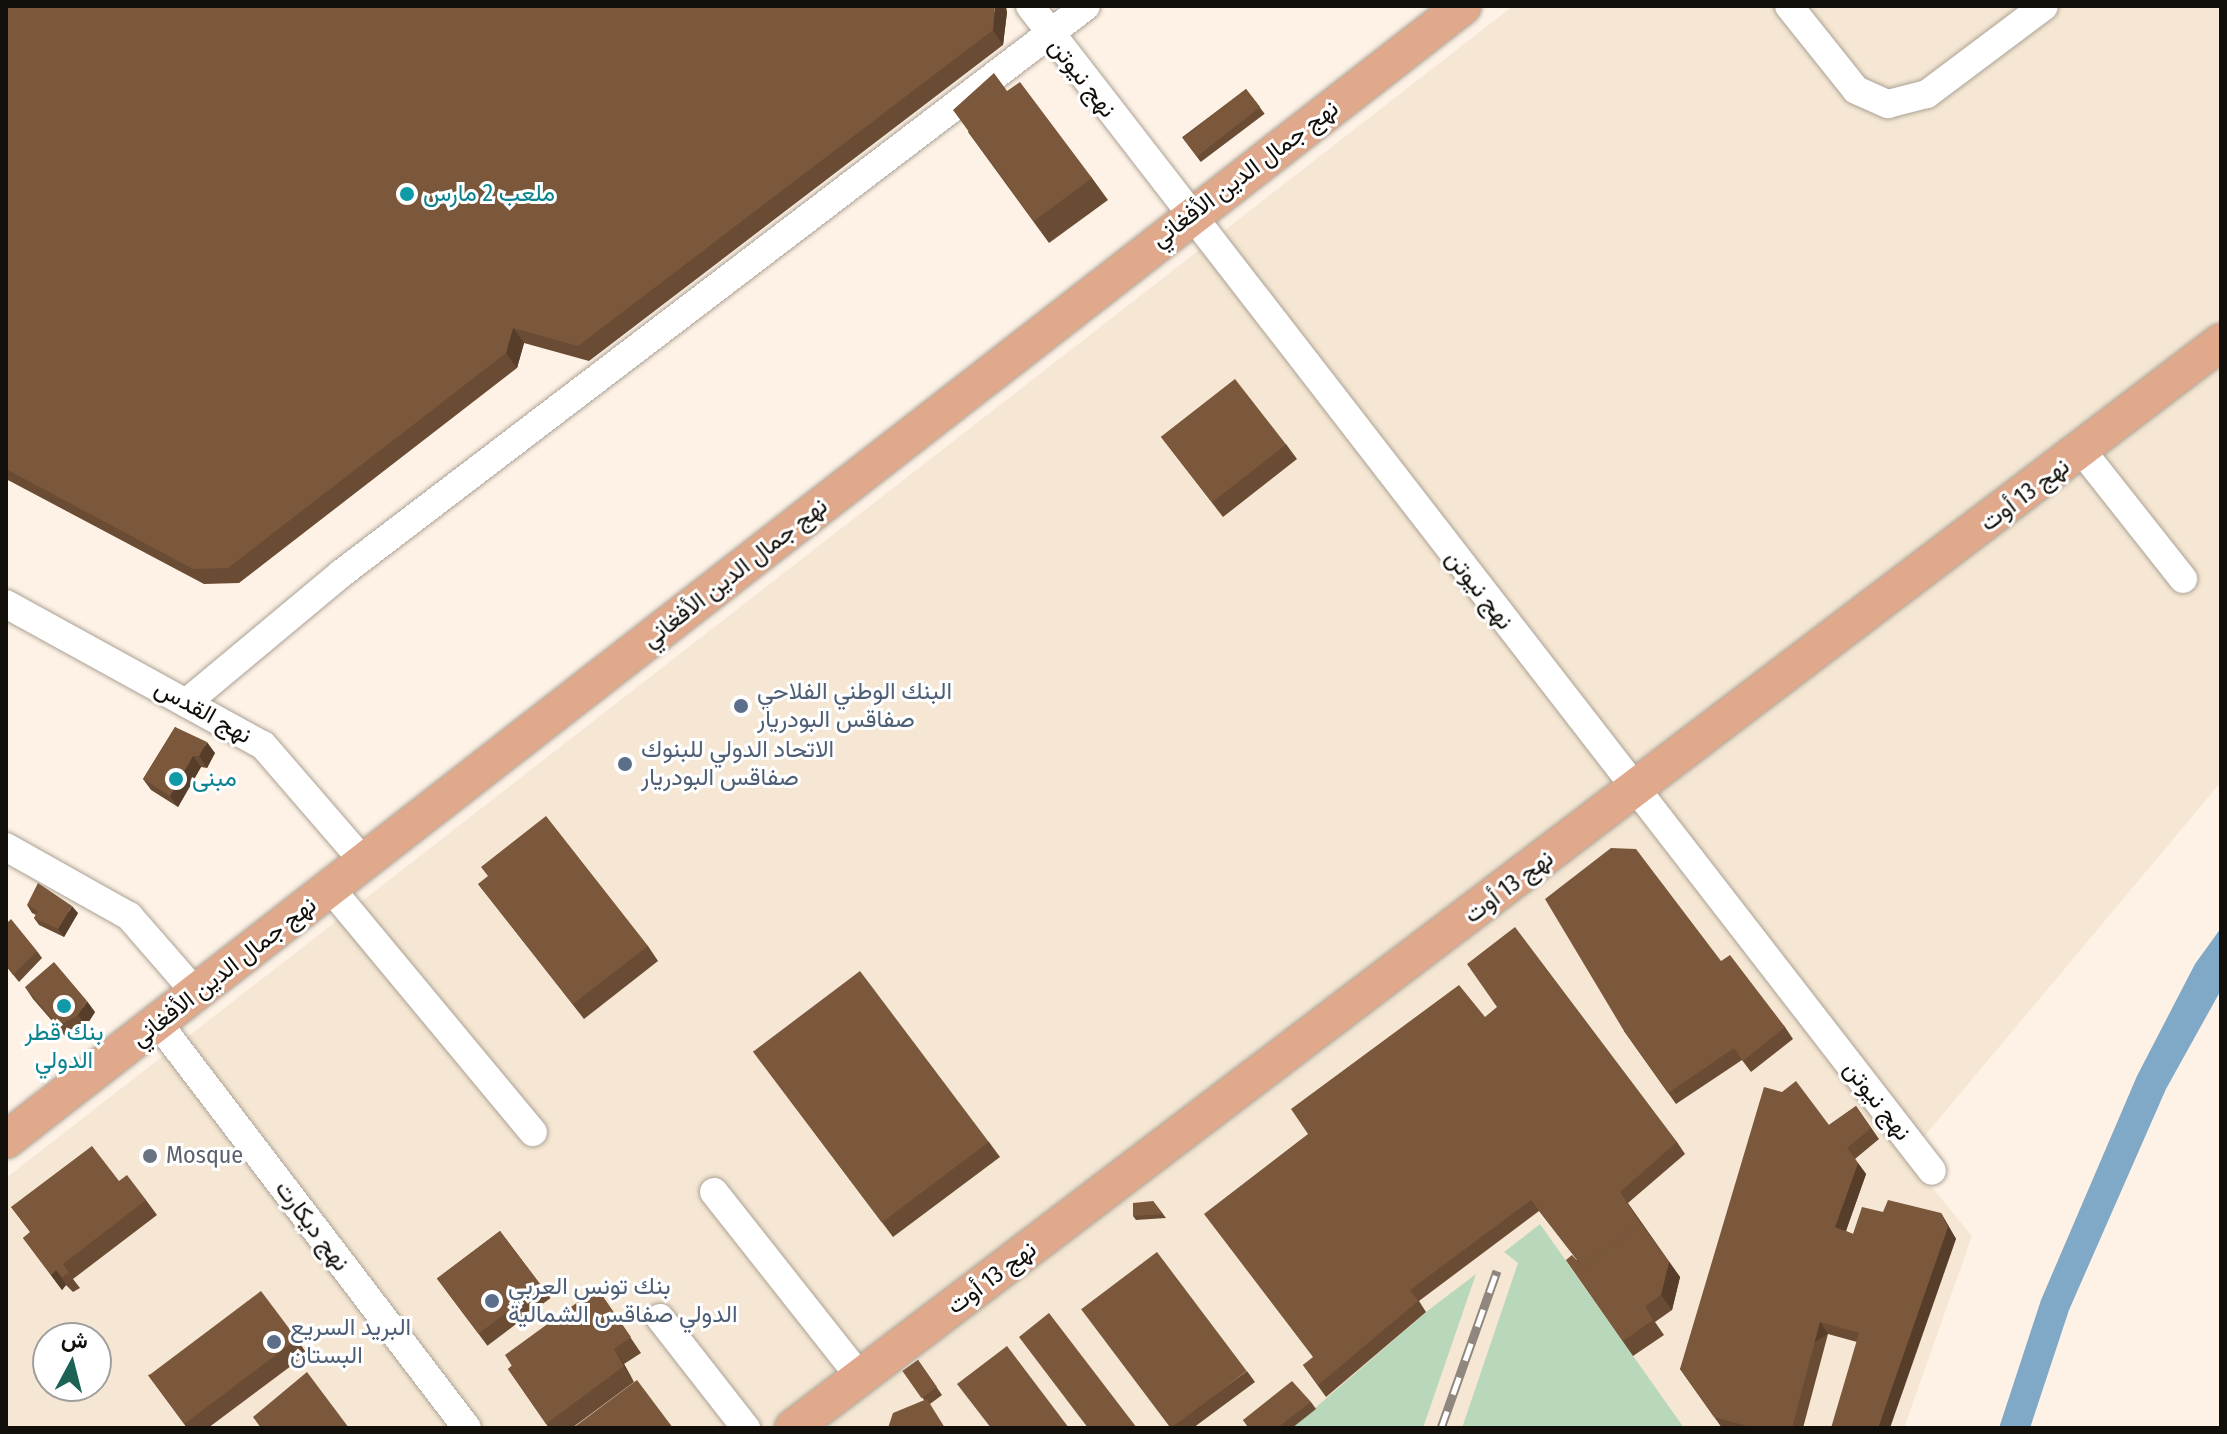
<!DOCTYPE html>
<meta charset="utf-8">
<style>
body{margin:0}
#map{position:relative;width:2227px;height:1434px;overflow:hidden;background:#fdf2e5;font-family:"Fira Sans Condensed",Vazirmatn,sans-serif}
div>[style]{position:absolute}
.built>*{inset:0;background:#f5e7d3}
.green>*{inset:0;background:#b9d7ba}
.water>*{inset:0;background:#80a8c7}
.roads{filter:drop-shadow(0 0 2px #aba195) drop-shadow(0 0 2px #aba195)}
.minor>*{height:28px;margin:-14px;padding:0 14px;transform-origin:14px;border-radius:14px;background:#fff}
.major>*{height:36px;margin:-18px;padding:0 18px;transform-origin:18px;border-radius:18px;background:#e0a98b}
.rail>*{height:9px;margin-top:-4.5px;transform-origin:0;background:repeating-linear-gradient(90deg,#fff 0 18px,#8f877e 0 36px);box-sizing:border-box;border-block:2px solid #8f877e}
.wall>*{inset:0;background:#6a4c34;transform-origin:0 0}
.shaded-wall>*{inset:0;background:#563e2a;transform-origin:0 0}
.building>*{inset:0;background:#7b583c;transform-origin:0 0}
.dots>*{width:22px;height:22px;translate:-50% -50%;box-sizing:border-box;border:4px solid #fff;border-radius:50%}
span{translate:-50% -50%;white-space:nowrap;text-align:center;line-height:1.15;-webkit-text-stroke:6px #fff;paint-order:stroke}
.street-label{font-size:24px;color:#120f0a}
.culture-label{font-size:24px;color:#0d838f}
.left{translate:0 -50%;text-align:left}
.service-label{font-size:24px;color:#4e5e75}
.worship-label{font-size:24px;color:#5b616d}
.frame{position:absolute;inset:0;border:8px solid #120f0a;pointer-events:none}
.north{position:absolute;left:32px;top:1322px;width:80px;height:80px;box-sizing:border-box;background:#fff;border:2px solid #a09f9d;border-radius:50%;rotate:7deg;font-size:22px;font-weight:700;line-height:32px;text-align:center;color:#120f0a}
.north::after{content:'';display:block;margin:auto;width:28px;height:36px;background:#1c6356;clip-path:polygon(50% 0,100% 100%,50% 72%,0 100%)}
</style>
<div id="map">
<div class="built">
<div style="clip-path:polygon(evenodd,1513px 6px,2221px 6px,2221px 782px,1907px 1157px,1972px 1236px,1904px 1428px,6px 1428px,6px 1178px,1513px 6px,48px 1338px,96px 1338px,96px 1386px,48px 1386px,48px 1338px)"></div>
</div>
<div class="green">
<div style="clip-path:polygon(1540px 1224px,1684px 1428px,1462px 1428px,1518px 1263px,1504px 1252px)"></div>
<div style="clip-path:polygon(1476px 1274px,1423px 1428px,1292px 1428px,1426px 1312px)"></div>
</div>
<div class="water">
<div style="clip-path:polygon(2221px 928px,2221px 990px,2166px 1089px,2069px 1310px,2030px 1428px,1999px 1428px,2041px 1300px,2137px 1076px,2195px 964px)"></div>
</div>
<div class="roads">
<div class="minor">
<div style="left:1030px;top:6px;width:1473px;rotate:52.25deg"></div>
<div style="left:1789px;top:6px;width:107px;rotate:51.4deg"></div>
<div style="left:1856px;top:90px;width:35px;rotate:24deg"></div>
<div style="left:1888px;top:104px;width:40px;rotate:-14.4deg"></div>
<div style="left:1927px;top:94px;width:146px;rotate:-36.9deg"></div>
<div style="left:2082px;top:451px;width:163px;rotate:51.7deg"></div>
<div style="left:6px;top:604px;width:293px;rotate:28.8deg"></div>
<div style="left:263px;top:745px;width:156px;rotate:49.2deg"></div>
<div style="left:186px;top:703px;width:203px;rotate:-39.8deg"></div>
<div style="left:342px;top:573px;width:935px;rotate:-37.31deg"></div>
<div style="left:6px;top:847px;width:141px;rotate:29.3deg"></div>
<div style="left:129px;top:916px;width:102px;rotate:49deg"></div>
<div style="left:331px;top:889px;width:316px;rotate:50.3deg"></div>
<div style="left:158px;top:1023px;width:509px;rotate:52.66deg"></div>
<div style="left:714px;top:1192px;width:236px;rotate:51.7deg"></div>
<div style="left:660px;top:1318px;width:140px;rotate:52deg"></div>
</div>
<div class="major">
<div style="left:6px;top:1140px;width:1846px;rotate:-37.89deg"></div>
<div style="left:793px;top:1428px;width:1794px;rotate:-37.25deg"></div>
</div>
</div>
<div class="rail">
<div style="left:1441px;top:1428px;width:167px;rotate:-70.4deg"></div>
</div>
<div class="wall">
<div style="clip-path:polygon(6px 6px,1007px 12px,1003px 45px,589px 361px,524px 343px,517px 368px,239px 583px,204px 584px,6px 479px)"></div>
<div style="left:1246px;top:89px;width:31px;height:80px;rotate:53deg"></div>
<div style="clip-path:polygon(1007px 91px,1092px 178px,1108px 200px,1049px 243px,968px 132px)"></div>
<div style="clip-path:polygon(1161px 437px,1286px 444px,1297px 459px,1223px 517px)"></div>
<div style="clip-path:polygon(175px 727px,215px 753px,207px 768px,201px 767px,178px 807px,151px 790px,143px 779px)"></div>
<div style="clip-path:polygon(478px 884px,648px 946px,658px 961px,584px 1019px)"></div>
<div style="clip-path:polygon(27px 905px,78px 913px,64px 937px,39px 925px,34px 918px,36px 915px,32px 913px)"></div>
<div style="clip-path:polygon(37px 951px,42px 958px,19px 982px,6px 966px)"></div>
<div style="clip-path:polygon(1721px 961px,1785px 1027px,1793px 1039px,1751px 1072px,1742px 1060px,1676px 1104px,1624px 1031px)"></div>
<div style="clip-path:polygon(25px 987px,95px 1012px,86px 1026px,66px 1037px,33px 999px)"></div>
<div style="clip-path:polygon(1485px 1017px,1677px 1142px,1685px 1154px,1628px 1203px,1680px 1277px,1672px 1310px,1655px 1322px,1664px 1335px,1633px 1356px,1566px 1260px,1577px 1260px,1539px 1211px,1419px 1301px,1426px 1312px,1326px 1397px,1303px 1365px,1313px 1358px)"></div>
<div style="clip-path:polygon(753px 1051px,989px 1142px,1000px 1157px,893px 1237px)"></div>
<div style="clip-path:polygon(1856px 1106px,1879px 1139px,1855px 1159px,1866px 1174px,1846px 1231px,1853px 1234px,1883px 1212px,1941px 1213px,1956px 1239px,1857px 1342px,1828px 1334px,1803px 1428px,1722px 1428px,1680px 1369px,1829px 1125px)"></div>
<div style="clip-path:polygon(119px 1181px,146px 1200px,157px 1215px,73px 1279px,80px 1288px,73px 1292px,66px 1285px,62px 1290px,23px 1238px,30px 1232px,11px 1207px)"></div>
<div style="clip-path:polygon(1153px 1201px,1166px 1218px,1136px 1220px,1133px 1216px)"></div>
<div style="left:500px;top:1231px;width:84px;height:79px;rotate:53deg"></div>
<div style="clip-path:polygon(597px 1288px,641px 1353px,624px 1364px,634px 1382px,572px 1428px,549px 1428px,508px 1369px)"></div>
<div style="clip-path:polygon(297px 1339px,307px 1354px,208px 1428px,187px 1428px,148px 1375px)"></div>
<div style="clip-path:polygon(918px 1360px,942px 1395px,930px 1404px,924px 1400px,903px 1371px)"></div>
<div style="clip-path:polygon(1247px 1371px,1255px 1382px,1193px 1428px,1169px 1428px)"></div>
<div style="clip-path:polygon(1311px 1402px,1316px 1409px,1292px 1428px,1249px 1428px,1243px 1420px)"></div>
</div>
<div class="shaded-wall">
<div style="clip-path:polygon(995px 6px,1006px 6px,1007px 12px,1003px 45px,993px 30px)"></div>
<div style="clip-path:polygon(513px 328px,524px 343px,517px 368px,506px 353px)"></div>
<div style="clip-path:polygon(207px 742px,215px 753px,207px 768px,199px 756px)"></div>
<div style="clip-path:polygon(193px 756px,201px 767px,178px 807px,170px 796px)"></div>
<div style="clip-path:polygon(72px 906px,78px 913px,64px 937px,58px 929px)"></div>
<div style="clip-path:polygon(87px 1001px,95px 1012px,86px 1026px,78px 1015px)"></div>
<div style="clip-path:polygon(1858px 1163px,1866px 1174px,1843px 1239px,1835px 1227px)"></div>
<div style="clip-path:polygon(1941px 1213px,1956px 1239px,1890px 1428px,1878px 1428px)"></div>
<div style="clip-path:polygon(1669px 1262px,1680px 1277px,1672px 1310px,1661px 1295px)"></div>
<div style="clip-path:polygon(56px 1270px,66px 1285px,62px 1290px,51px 1275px)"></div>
<div style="left:1820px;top:1322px;width:14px;height:110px;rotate:56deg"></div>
<div style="clip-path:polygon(614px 1349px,624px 1364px,634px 1382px,624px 1366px)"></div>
</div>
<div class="building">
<div style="clip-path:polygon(6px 6px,995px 6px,993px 30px,578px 346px,513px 328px,506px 353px,228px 568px,193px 569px,6px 469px)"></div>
<div style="clip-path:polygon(994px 73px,1007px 91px,1020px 82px,1092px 178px,1034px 221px,953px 110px)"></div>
<div style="left:1246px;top:89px;width:23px;height:80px;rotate:52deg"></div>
<div style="left:1235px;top:379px;width:83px;height:94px;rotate:52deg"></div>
<div style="clip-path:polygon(175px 727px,207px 742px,199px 756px,193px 756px,170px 796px,143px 779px)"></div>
<div style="clip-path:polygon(546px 816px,648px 946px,573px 1004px,478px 884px,488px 876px,481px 867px)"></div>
<div style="clip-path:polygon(1611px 848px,1636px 849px,1721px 961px,1730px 955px,1785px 1027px,1743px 1061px,1734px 1048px,1668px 1093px,1624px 1031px,1545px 899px)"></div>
<div style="clip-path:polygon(38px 883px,72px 906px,58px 929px,34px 918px,38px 911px,27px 905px)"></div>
<div style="clip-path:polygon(11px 919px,37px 951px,13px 975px,6px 965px,6px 924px)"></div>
<div style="clip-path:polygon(1515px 927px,1677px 1142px,1620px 1192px,1642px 1226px,1641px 1224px,1583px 1267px,1531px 1200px,1410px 1290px,1418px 1301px,1318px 1385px,1303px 1365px,1313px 1357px,1204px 1214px,1308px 1134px,1291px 1109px,1459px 985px,1485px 1017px,1497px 1007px,1467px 964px)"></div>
<div style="clip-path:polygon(54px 962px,87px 1001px,78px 1015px,58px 1026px,25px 987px)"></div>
<div style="left:860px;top:971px;width:214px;height:134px;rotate:53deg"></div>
<div style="clip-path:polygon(1796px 1081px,1829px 1125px,1856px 1106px,1871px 1128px,1847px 1148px,1858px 1163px,1835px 1227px,1853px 1234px,1862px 1207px,1883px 1212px,1888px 1200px,1941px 1213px,1948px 1227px,1878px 1428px,1831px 1428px,1859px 1333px,1820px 1322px,1792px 1428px,1754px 1428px,1714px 1417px,1680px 1369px,1764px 1087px,1782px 1092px)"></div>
<div style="clip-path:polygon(92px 1146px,119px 1181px,127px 1175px,146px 1200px,63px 1264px,69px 1273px,62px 1277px,56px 1270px,51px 1275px,23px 1238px,31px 1232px,11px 1207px)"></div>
<div style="clip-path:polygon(1153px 1201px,1163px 1214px,1133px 1216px,1133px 1203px)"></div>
<div style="clip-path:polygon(1641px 1224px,1669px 1262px,1661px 1295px,1645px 1306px,1653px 1320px,1623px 1341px,1566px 1260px,1572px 1255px,1583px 1267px)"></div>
<div style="left:500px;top:1231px;width:69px;height:79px;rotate:53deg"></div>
<div style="left:1157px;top:1252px;width:149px;height:95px;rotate:53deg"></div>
<div style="clip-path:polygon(597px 1288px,631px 1337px,614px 1349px,624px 1366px,546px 1424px,508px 1369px,512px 1366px,505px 1355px)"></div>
<div style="left:261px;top:1291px;width:60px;height:141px;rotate:53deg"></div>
<div style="clip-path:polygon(1049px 1313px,1137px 1428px,1088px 1428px,1019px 1337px)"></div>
<div style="clip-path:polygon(1007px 1346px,1069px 1428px,991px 1428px,957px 1384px)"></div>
<div style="left:918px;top:1360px;width:33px;height:19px;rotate:55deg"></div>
<div style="clip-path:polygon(307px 1372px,349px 1428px,261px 1428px,253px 1417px)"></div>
<div style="clip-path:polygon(637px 1380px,673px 1428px,573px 1428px)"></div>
<div style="clip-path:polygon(1292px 1381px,1311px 1402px,1277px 1428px,1249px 1428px,1243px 1420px)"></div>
<div style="clip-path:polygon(927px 1399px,945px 1428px,888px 1428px,893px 1413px)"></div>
</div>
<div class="dots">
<div style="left:407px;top:194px;background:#0f9aa8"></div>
<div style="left:741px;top:706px;background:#5c6f8a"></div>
<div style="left:625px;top:764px;background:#5c6f8a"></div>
<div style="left:176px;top:779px;background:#0f9aa8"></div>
<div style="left:64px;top:1006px;background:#0f9aa8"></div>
<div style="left:150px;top:1156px;background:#6b7280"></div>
<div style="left:492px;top:1301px;background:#5c6f8a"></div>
<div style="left:274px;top:1342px;background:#5c6f8a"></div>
</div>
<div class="street-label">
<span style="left:1082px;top:78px;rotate:52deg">نهج نيوتن</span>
<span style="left:1245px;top:174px;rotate:-37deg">نهج جمال الدين الأفغاني</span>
<span style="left:2025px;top:495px;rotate:-37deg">نهج 13 أوت</span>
<span style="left:735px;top:573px;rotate:-38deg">نهج جمال الدين الأفغاني</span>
<span style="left:1479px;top:590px;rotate:52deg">نهج نيوتن</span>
<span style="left:203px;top:712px;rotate:29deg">نهج القدس</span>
<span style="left:1509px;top:887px;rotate:-37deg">نهج 13 أوت</span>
<span style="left:224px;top:972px;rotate:-38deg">نهج جمال الدين الأفغاني</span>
<span style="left:1877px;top:1101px;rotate:52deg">نهج نيوتن</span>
<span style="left:312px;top:1226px;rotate:53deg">نهج ديكارت</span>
<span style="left:992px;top:1278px;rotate:-37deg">نهج 13 أوت</span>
</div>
<div class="culture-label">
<span class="left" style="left:423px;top:194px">ملعب 2 مارس</span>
<span class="left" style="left:192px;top:779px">مبنى</span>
<span style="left:64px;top:1047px">بنك قطر<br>الدولي</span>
</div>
<div class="service-label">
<span class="left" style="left:757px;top:706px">البنك الوطني الفلاحي<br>صفاقس البودريار</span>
<span class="left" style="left:641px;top:764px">الاتحاد الدولي للبنوك<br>صفاقس البودريار</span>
<span class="left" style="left:508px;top:1301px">بنك تونس العربي<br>الدولي صفاقس الشمالية</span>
<span class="left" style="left:290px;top:1342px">البريد السريع<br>البستان</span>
</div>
<div class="worship-label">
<span class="left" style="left:166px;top:1156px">Mosque</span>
</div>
<div class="frame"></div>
<div class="north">ش</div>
</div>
